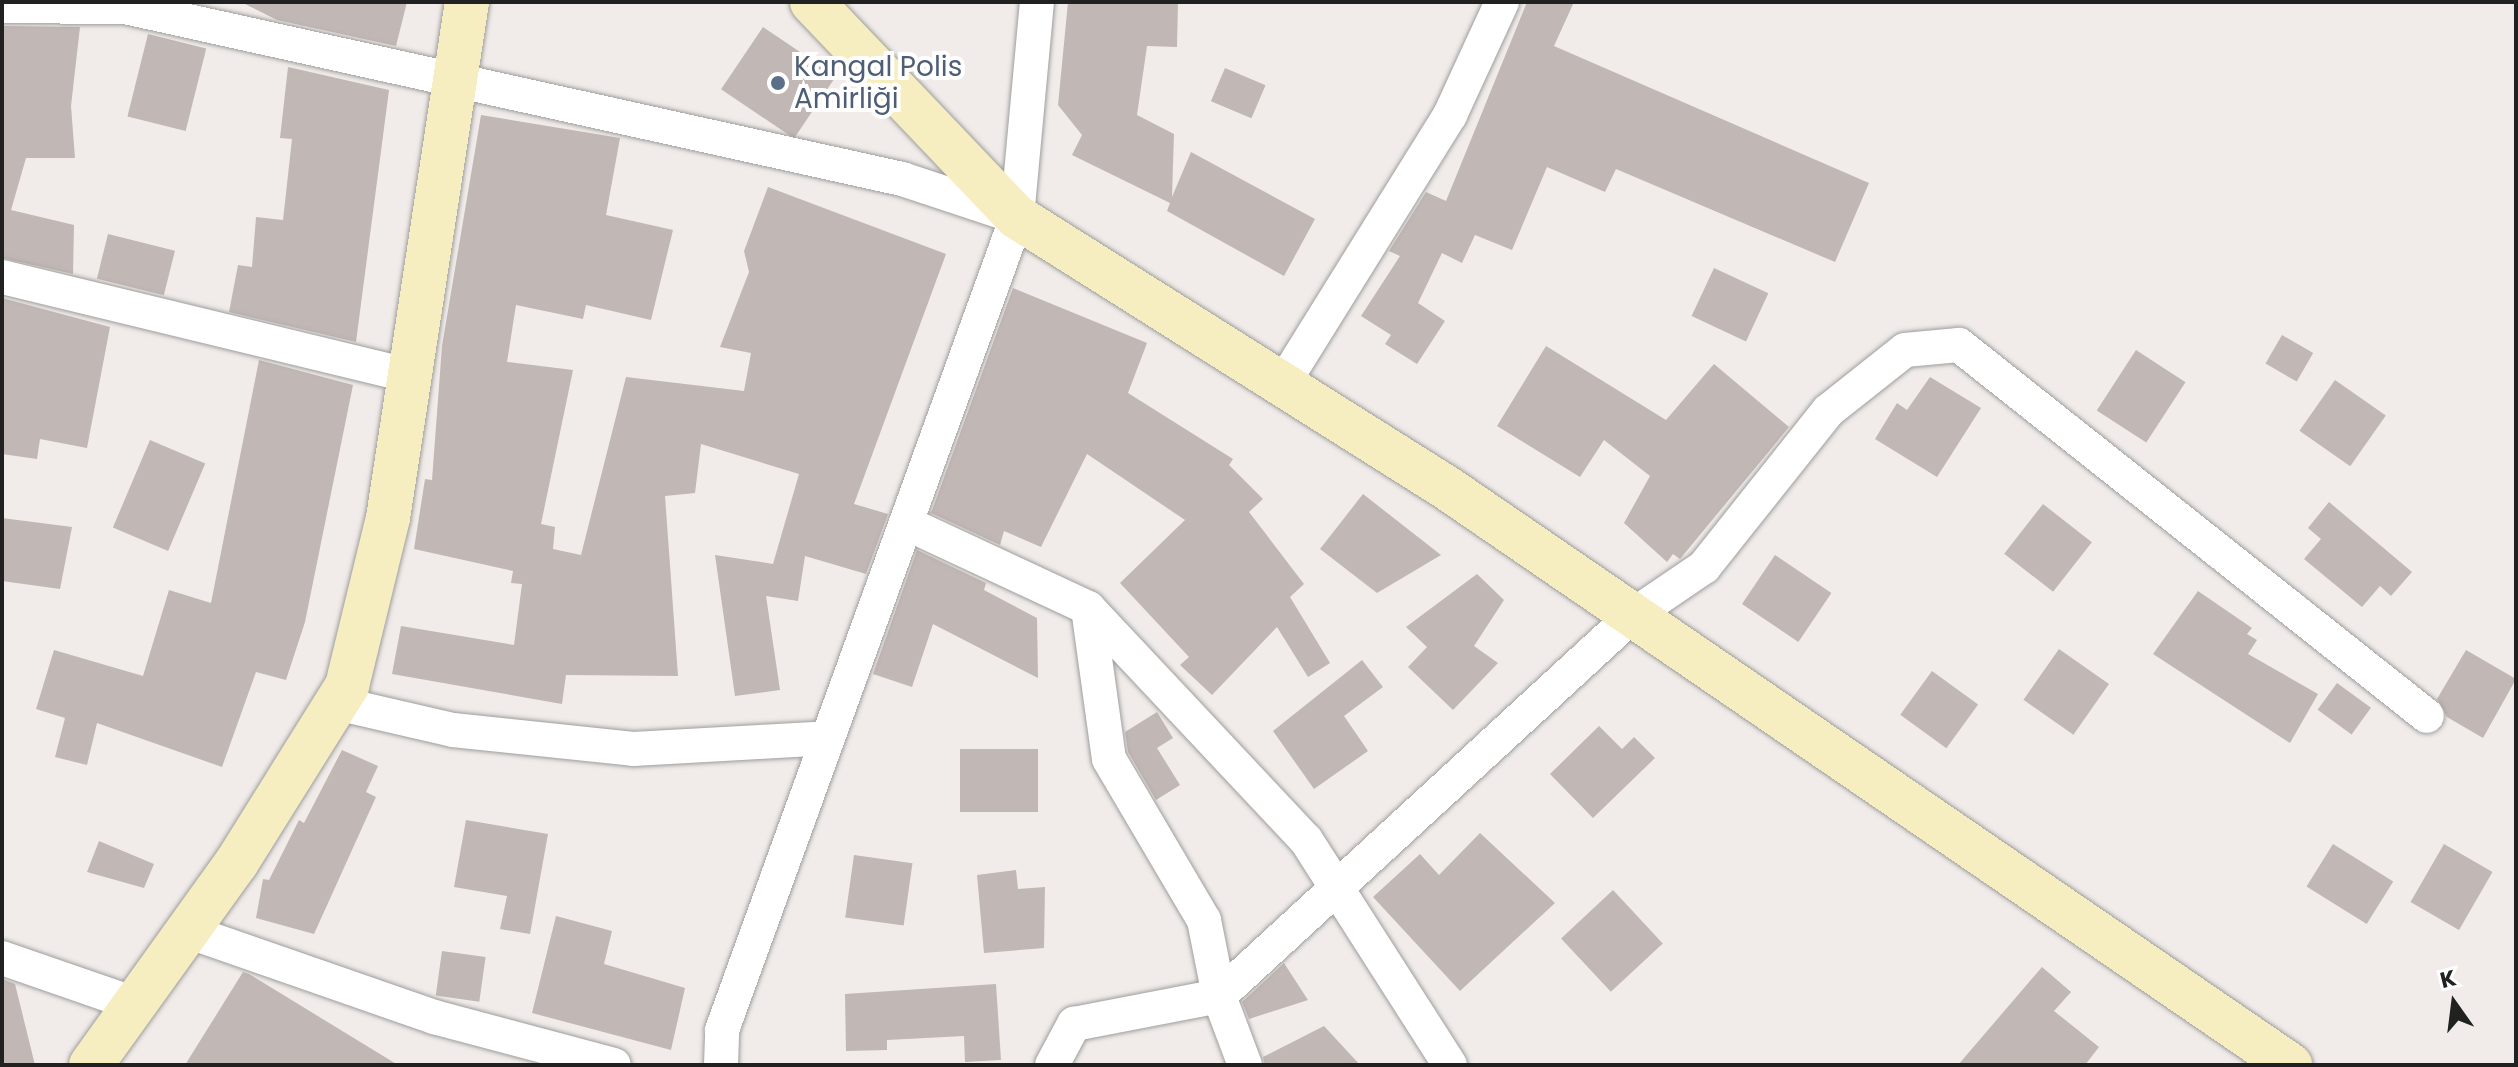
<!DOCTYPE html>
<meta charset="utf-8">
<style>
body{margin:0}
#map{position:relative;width:2518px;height:1067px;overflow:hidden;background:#f1ece9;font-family:Poppins,sans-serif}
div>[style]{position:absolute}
.building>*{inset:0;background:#c1b7b5;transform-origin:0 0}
.roads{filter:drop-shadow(0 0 2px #9e9e9e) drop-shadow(0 0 2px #9e9e9e)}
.street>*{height:34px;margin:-17px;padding:0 17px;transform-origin:17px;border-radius:17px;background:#fff}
.secondary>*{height:44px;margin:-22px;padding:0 22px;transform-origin:22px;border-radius:22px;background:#f6eec1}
.dots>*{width:22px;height:22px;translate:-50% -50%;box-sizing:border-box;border:4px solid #fff;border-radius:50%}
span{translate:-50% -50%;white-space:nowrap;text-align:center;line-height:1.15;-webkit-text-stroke:8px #fff;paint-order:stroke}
.service-label{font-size:28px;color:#4e5e75}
.left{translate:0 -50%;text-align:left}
.frame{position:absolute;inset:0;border:4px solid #212121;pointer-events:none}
.north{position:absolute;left:2414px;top:963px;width:80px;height:80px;-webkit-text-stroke:6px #fff;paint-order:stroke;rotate:346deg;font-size:22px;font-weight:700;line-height:32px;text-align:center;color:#212121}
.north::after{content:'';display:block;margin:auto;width:28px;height:36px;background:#212121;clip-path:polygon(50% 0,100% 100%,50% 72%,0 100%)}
</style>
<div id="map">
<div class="building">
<div style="clip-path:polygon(241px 2px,407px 2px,396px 46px,277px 20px)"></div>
<div style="clip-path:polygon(1068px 2px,1178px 2px,1177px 47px,1147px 46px,1137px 115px,1174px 134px,1172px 197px,1191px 152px,1315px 219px,1284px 276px,1167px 211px,1170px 203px,1072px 155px,1082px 135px,1058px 105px)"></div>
<div style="clip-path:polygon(1527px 2px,1574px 2px,1554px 46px,1869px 183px,1835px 262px,1616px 169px,1605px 192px,1547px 167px,1512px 250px,1475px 235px,1462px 263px,1442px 253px,1418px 303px,1445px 321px,1417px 364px,1385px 344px,1391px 335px,1361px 316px,1400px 256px,1389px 251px,1426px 192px,1446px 201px)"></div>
<div style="clip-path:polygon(2px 26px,80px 27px,71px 106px,75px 158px,26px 158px,11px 210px,74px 225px,73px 274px,2px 258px)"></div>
<div style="left:763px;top:27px;width:88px;height:75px;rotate:34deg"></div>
<div style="left:148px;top:34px;width:60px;height:85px;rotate:14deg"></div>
<div style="clip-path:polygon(288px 67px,389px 90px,356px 342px,229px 312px,238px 265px,252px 267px,256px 217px,283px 220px,292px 139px,280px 138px)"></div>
<div style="left:1225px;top:68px;width:44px;height:36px;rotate:23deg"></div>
<div style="clip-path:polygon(481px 115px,620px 138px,606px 215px,673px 230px,651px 320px,586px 305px,583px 319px,516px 305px,507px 362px,573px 370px,541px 524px,555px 527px,553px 549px,581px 555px,626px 377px,744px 391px,751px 353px,720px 347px,749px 272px,744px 251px,768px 187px,946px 254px,854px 504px,888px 514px,866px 574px,805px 556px,798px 601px,766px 596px,780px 690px,735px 696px,715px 555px,773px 564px,799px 474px,701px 444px,695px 493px,665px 496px,678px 676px,566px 675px,562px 704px,392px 674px,401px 626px,514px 645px,522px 584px,511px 583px,513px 571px,414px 549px,425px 479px,432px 480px,442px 346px)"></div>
<div style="left:108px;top:234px;width:69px;height:46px;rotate:14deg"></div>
<div style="left:1714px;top:268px;width:60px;height:53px;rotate:25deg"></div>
<div style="clip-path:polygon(1013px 288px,1147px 343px,1128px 393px,1233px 459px,1229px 465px,1263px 499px,1249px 512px,1304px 584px,1290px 597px,1330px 663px,1308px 677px,1277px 627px,1212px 695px,1180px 665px,1189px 657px,1120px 583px,1185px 520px,1087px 454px,1041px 547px,1004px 531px,1000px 545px,931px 513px)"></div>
<div style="clip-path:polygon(2px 298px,110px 327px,87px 448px,40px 439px,37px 459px,2px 454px)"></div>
<div style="left:2282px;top:335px;width:36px;height:33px;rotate:30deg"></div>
<div style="clip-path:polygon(1546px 346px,1666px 420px,1714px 364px,1789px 427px,1680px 559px,1673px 554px,1667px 562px,1624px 523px,1650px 476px,1604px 440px,1580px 477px,1497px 426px)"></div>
<div style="left:2136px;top:350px;width:59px;height:72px;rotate:33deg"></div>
<div style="clip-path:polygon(259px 360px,353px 385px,305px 622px,286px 680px,256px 672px,222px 767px,97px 723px,87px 765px,55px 757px,65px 718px,36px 709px,54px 650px,143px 676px,169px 590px,211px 603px)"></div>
<div style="clip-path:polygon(1930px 377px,1981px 408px,1937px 477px,1875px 439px,1897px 403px,1907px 410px)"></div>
<div style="left:2335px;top:380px;width:62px;height:62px;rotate:35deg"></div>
<div style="left:150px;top:440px;width:60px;height:95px;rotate:23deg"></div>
<div style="clip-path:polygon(1363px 494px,1441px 555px,1377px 593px,1320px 549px)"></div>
<div style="clip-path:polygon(2329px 502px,2412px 572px,2391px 596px,2380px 586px,2362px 607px,2304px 559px,2321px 539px,2308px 528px)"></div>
<div style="left:2043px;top:504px;width:62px;height:63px;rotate:38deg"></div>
<div style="clip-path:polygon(2px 518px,72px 527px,60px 589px,2px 581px)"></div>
<div style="clip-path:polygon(917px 550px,986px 583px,984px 590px,1037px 618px,1038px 678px,933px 624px,912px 687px,873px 674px)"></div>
<div style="left:1775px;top:555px;width:68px;height:59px;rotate:34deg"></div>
<div style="clip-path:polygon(1477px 574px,1504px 600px,1474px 646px,1498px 663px,1453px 710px,1408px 667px,1427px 647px,1406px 627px)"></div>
<div style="clip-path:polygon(2198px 591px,2252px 628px,2247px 634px,2257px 640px,2248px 654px,2318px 694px,2290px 743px,2153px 654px)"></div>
<div style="left:2059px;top:649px;width:61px;height:62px;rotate:35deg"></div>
<div style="clip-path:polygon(2466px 650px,2516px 679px,2483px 738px,2447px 717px,2437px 699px)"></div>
<div style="clip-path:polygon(1362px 660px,1383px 687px,1344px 716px,1368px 751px,1314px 789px,1273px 731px)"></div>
<div style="left:1932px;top:671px;width:57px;height:54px;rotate:36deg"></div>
<div style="left:2337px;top:683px;width:42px;height:33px;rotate:36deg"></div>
<div style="clip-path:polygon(1157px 712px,1173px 738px,1157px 748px,1180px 785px,1156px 800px,1128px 752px,1125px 732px)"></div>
<div style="clip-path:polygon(1599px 726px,1622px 749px,1634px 737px,1655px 758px,1593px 818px,1550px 774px)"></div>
<div style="left:1038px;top:749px;width:63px;height:78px;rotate:90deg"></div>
<div style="clip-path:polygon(342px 750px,378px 766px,366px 792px,376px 797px,314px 934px,256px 918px,263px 879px,269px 880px,299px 820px,304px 823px)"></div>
<div style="clip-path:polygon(466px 820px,548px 834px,530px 934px,500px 929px,507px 896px,454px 887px)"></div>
<div style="clip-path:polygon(1480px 833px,1555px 903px,1460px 991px,1373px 897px,1420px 854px,1439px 875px)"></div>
<div style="clip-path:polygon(99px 841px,154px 864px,144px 888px,87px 872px)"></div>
<div style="left:2333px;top:844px;width:71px;height:50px;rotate:32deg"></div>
<div style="left:2444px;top:844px;width:56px;height:67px;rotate:30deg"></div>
<div style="left:854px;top:855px;width:59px;height:63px;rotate:8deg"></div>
<div style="clip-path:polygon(1016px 870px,1018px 889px,1045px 887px,1044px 948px,984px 953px,977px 875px)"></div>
<div style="left:1613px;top:890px;width:73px;height:71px;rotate:47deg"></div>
<div style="clip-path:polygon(556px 916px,612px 931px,604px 964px,685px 988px,671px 1050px,532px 1013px)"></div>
<div style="left:442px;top:951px;width:44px;height:45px;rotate:8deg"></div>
<div style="clip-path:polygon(1284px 963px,1308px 1000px,1249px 1019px,1242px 1002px)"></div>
<div style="clip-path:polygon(2042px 967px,2071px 992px,2054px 1011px,2099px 1047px,2085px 1065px,1958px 1065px)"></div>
<div style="clip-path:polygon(243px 972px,249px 974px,398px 1065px,185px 1065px)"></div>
<div style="clip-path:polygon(2px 979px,15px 984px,35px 1065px,2px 1065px)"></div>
<div style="clip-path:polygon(996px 984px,1001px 1060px,965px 1062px,964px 1036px,887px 1040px,887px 1050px,846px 1051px,845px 994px)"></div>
<div style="clip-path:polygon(1324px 1026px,1360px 1065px,1265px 1065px,1263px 1057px)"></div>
</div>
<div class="roads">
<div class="street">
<div style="left:2px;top:6px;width:123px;rotate:0.5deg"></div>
<div style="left:125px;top:7px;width:796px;rotate:12.48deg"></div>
<div style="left:902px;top:179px;width:121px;rotate:18.3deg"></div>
<div style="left:2px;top:277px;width:420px;rotate:13.6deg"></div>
<div style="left:1282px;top:385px;width:318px;rotate:-58.1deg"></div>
<div style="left:1450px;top:115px;width:124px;rotate:-65.3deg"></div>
<div style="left:906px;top:523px;width:201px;rotate:25deg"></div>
<div style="left:1088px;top:608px;width:318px;rotate:46.8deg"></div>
<div style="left:1306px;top:840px;width:267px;rotate:57.4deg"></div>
<div style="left:1088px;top:608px;width:152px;rotate:82.1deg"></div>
<div style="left:1109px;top:759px;width:187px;rotate:59.5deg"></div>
<div style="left:1204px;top:920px;width:77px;rotate:78.8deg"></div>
<div style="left:1219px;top:996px;width:74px;rotate:69.4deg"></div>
<div style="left:336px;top:703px;width:120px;rotate:13deg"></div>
<div style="left:453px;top:730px;width:181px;rotate:6deg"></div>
<div style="left:633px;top:749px;width:195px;rotate:-3.2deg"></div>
<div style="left:187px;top:931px;width:262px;rotate:19.2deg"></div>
<div style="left:434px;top:1017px;width:186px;rotate:14.9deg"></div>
<div style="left:2px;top:958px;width:141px;rotate:19.1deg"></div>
<div style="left:721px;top:1065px;width:35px;rotate:-88deg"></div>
<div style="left:722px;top:1030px;width:865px;rotate:-70.06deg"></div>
<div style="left:1017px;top:217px;width:216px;rotate:-84.7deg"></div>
<div style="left:1052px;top:1065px;width:47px;rotate:-61.8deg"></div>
<div style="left:1074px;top:1024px;width:148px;rotate:-10.9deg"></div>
<div style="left:1219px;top:996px;width:561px;rotate:-42.62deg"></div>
<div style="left:1632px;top:616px;width:87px;rotate:-34.2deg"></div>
<div style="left:1704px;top:567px;width:199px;rotate:-51.5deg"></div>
<div style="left:1828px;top:411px;width:98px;rotate:-38.4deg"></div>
<div style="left:1905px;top:350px;width:54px;rotate:-5.3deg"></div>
<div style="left:1959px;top:345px;width:597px;rotate:38.41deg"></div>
</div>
<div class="secondary">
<div style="left:812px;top:2px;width:297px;rotate:46.4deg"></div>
<div style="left:1017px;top:217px;width:508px;rotate:32.22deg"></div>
<div style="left:1447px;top:488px;width:1022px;rotate:34.39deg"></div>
<div style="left:91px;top:1065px;width:250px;rotate:-54.3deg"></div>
<div style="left:237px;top:862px;width:208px;rotate:-58deg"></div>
<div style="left:347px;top:686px;width:173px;rotate:-76.3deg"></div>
<div style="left:388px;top:518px;width:522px;rotate:-81.3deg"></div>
</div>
</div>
<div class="dots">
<div style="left:778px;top:83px;background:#5c6f8a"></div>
</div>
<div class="service-label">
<span class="left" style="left:794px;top:83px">Kangal Polis<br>Amirliği</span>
</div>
<div class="frame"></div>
<div class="north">K</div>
</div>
